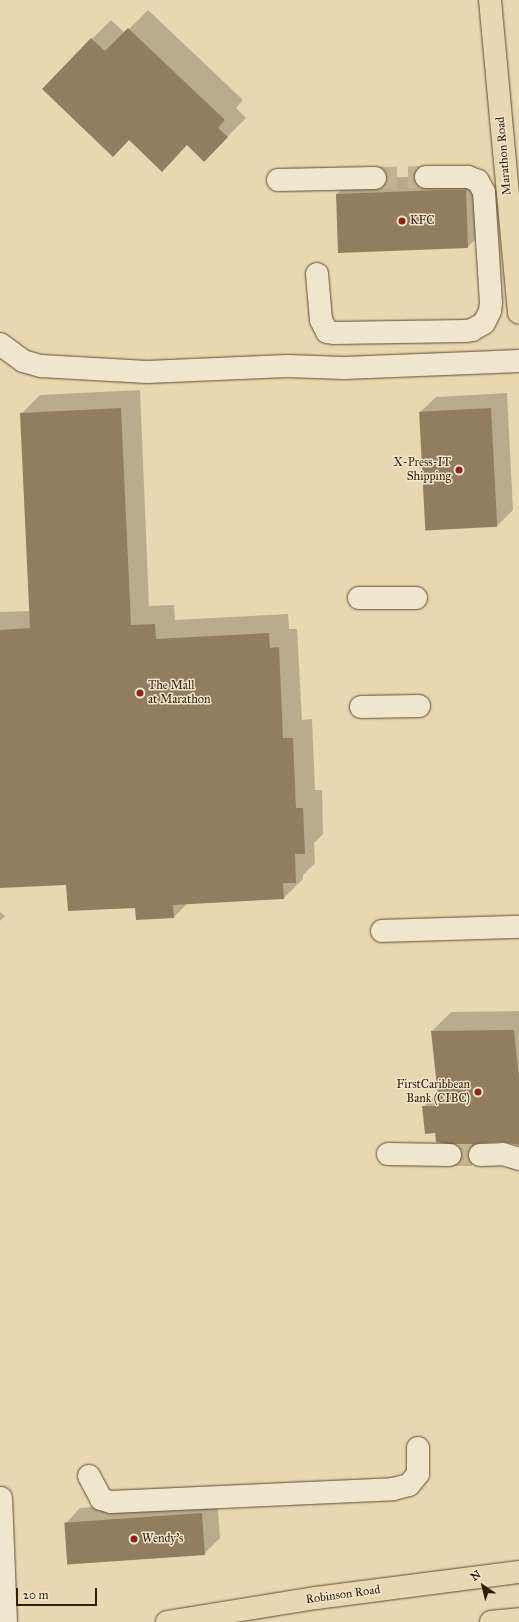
<!DOCTYPE html>
<style>
body{margin:0}
#map{position:relative;width:519px;height:1622px;overflow:hidden;background:#e8d8b2;font-family:"IM FELL Great Primer",serif}
div>[style]{position:absolute}
.shadow>*{inset:0;background:#0003}
.building>*{inset:0;background:#917e60;transform-origin:0 0}
.minor-tunnel>*{height:22px;margin-top:-11px;transform-origin:0;background:repeating-linear-gradient(90deg,#c4b390 0 22px,transparent 0 33px)}
.roads{filter:drop-shadow(0 0 1px #604c32) drop-shadow(0 0 1px #604c32)}
.minor>*{height:22px;margin:-11px;padding:0 11px;transform-origin:11px;border-radius:11px;background:#f0e6cd}
.major>*{height:22px;margin:-11px;padding:0 11px;transform-origin:11px;border-radius:11px;background:#e8d8b2}
.dots>*{width:11px;height:11px;translate:-50% -50%;box-sizing:border-box;border:2px solid #f0e6cd;border-radius:50%}
span{translate:-50% -50%;white-space:nowrap;text-align:center;line-height:1.15;-webkit-text-stroke:3px #f0e6cd;paint-order:stroke}
.street-label{font-size:12px;color:#331d07}
.poi-label{font-size:12px;color:#331d07}
.left{translate:0 -50%;text-align:left}
.right{translate:-100% -50%;text-align:right}
.north{position:absolute;left:463px;top:1566px;width:40px;height:40px;-webkit-text-stroke:3px #f0e6cd;paint-order:stroke;rotate:325deg;font-size:11px;font-weight:700;line-height:16px;text-align:center;color:#331d07}
.north::after{content:'';display:block;margin:auto;width:14px;height:18px;background:#331d07;clip-path:polygon(50% 0,100% 100%,50% 72%,0 100%)}
.scale{position:absolute;left:16px;top:1588px;width:81px;height:18px;box-sizing:border-box;border:2px solid #331d07;border-top:0;padding-left:5px;font-size:12px;line-height:14px;white-space:nowrap;color:#331d07;-webkit-text-stroke:3px #f0e6cd;paint-order:stroke}
</style>
<div id="map">
<div class="shadow">
<div style="clip-path:polygon(148px 10px,243px 100px,236px 108px,246px 118px,204px 160px,92px 39px,111px 20px,125px 33px)"></div>
<div style="clip-path:polygon(481px 174px,483px 231px,468px 247px,337px 194px,352px 179px)"></div>
<div style="clip-path:polygon(140px 390px,149px 606px,174px 605px,175px 620px,288px 614px,289px 629px,297px 629px,302px 720px,312px 719px,315px 790px,322px 790px,323px 834px,314px 843px,315px 863px,303px 875px,303px 879px,284px 898px,188px 903px,173px 918px,67px 884px,0 887px,0 612px,30px 611px,21px 414px,40px 395px)"></div>
<div style="clip-path:polygon(507px 393px,513px 510px,497px 526px,420px 412px,436px 397px)"></div>
<div style="clip-path:polygon(0 912px,5px 916px,0 921px)"></div>
<div style="clip-path:polygon(519px 1011px,519px 1144px,503px 1141px,485px 1141px,468px 1158px,457px 1144px,436px 1132px,423px 1107px,439px 1092px,432px 1031px,451px 1012px)"></div>
<div style="clip-path:polygon(217px 1498px,220px 1538px,204px 1554px,65px 1524px,80px 1508px)"></div>
</div>
<div class="building">
<div style="clip-path:polygon(128px 28px,225px 120px,218px 128px,228px 137px,204px 162px,187px 145px,162px 172px,129px 140px,113px 157px,42px 89px,91px 38px,105px 51px)"></div>
<div style="clip-path:polygon(442px 190px,466px 190px,468px 248px,338px 253px,336px 194px)"></div>
<div style="clip-path:polygon(121px 408px,131px 625px,155px 624px,156px 639px,269px 633px,270px 648px,279px 647px,283px 738px,293px 738px,296px 808px,303px 808px,305px 854px,295px 854px,296px 883px,283px 883px,284px 899px,173px 905px,174px 918px,136px 920px,135px 908px,68px 911px,66px 885px,0 888px,0 630px,30px 628px,20px 413px)"></div>
<div style="left:491px;top:408px;width:119px;height:72px;rotate:87deg"></div>
<div style="clip-path:polygon(514px 1030px,519px 1078px,519px 1145px,503px 1142px,479px 1143px,474px 1144px,469px 1149px,469px 1159px,461px 1159px,461px 1149px,457px 1145px,436px 1142px,435px 1133px,425px 1134px,422px 1106px,439px 1106px,431px 1031px)"></div>
<div style="left:202px;top:1513px;width:42px;height:138px;rotate:86deg"></div>
</div>
<div class="minor-tunnel">
<div style="left:375px;top:178px;width:51px;rotate:-1.1deg"></div>
<div style="left:450px;top:1155px;width:30px"></div>
</div>
<div class="roads">
<div class="minor">
<div style="left:278px;top:180px;width:97px;rotate:-1.2deg"></div>
<div style="left:317px;top:274px;width:46px;rotate:85deg"></div>
<div style="left:321px;top:320px;width:13px;rotate:63deg"></div>
<div style="left:327px;top:332px;width:7px;rotate:8deg"></div>
<div style="left:334px;top:333px;width:131px;rotate:-0.9deg"></div>
<div style="left:465px;top:331px;width:7px;rotate:-8deg"></div>
<div style="left:472px;top:330px;width:14px;rotate:-30deg"></div>
<div style="left:484px;top:323px;width:13px;rotate:-63deg"></div>
<div style="left:490px;top:311px;width:8px;rotate:-83deg"></div>
<div style="left:491px;top:303px;width:111px;rotate:-93.6deg"></div>
<div style="left:484px;top:192px;width:13px;rotate:-119deg"></div>
<div style="left:478px;top:181px;width:11px;rotate:-158deg"></div>
<div style="left:468px;top:177px;width:42px;rotate:180deg"></div>
<div style="left:0;top:344px;width:29px;rotate:36deg"></div>
<div style="left:23px;top:361px;width:19px;rotate:16deg"></div>
<div style="left:41px;top:366px;width:106px;rotate:3.2deg"></div>
<div style="left:147px;top:372px;width:140px;rotate:-2.5deg"></div>
<div style="left:287px;top:366px;width:57px;rotate:2deg"></div>
<div style="left:344px;top:368px;width:175px;rotate:-2.3deg"></div>
<div style="left:359px;top:598px;width:57px"></div>
<div style="left:361px;top:707px;width:58px;rotate:-1deg"></div>
<div style="left:382px;top:931px;width:137px;rotate:-1.7deg"></div>
<div style="left:388px;top:1154px;width:62px;rotate:0.9deg"></div>
<div style="left:480px;top:1155px;width:23px;rotate:-2deg"></div>
<div style="left:503px;top:1154px;width:17px;rotate:17deg"></div>
<div style="left:89px;top:1476px;width:26px;rotate:62deg"></div>
<div style="left:101px;top:1499px;width:10px;rotate:17deg"></div>
<div style="left:111px;top:1502px;width:282px;rotate:-2.6deg"></div>
<div style="left:393px;top:1489px;width:16px;rotate:-14deg"></div>
<div style="left:409px;top:1485px;width:14px;rotate:-51deg"></div>
<div style="left:418px;top:1474px;width:26px;rotate:-90deg"></div>
<div style="left:1px;top:1498px;width:124px;rotate:87.7deg"></div>
</div>
<div class="major">
<div style="left:490px;top:0;width:314px;rotate:84.7deg"></div>
<div style="left:167px;top:1622px;width:151px;rotate:-9.2deg"></div>
<div style="left:316px;top:1598px;width:205px;rotate:-7.3deg"></div>
<div style="left:491px;top:1622px;width:28px;rotate:-6deg"></div>
</div>
</div>
<div class="dots">
<div style="left:402px;top:221px;background:#8f2418"></div>
<div style="left:459px;top:470px;background:#8f2418"></div>
<div style="left:140px;top:693px;background:#8f2418"></div>
<div style="left:478px;top:1092px;background:#8f2418"></div>
<div style="left:134px;top:1539px;background:#8f2418"></div>
</div>
<div class="street-label">
<span style="left:504px;top:156px;rotate:-95deg">Marathon Road</span>
<span style="left:343px;top:1595px;rotate:-8deg">Robinson Road</span>
</div>
<div class="poi-label">
<span class="left" style="left:410px;top:221px">KFC</span>
<span class="right" style="left:451px;top:470px">X-Press-IT<br>Shipping</span>
<span class="left" style="left:148px;top:693px">The Mall<br>at Marathon</span>
<span class="right" style="left:470px;top:1092px">FirstCaribbean<br>Bank (CIBC)</span>
<span class="left" style="left:142px;top:1539px">Wendy's</span>
</div>
<div class="north">N</div>
<div class="scale">20 m</div>
</div>
